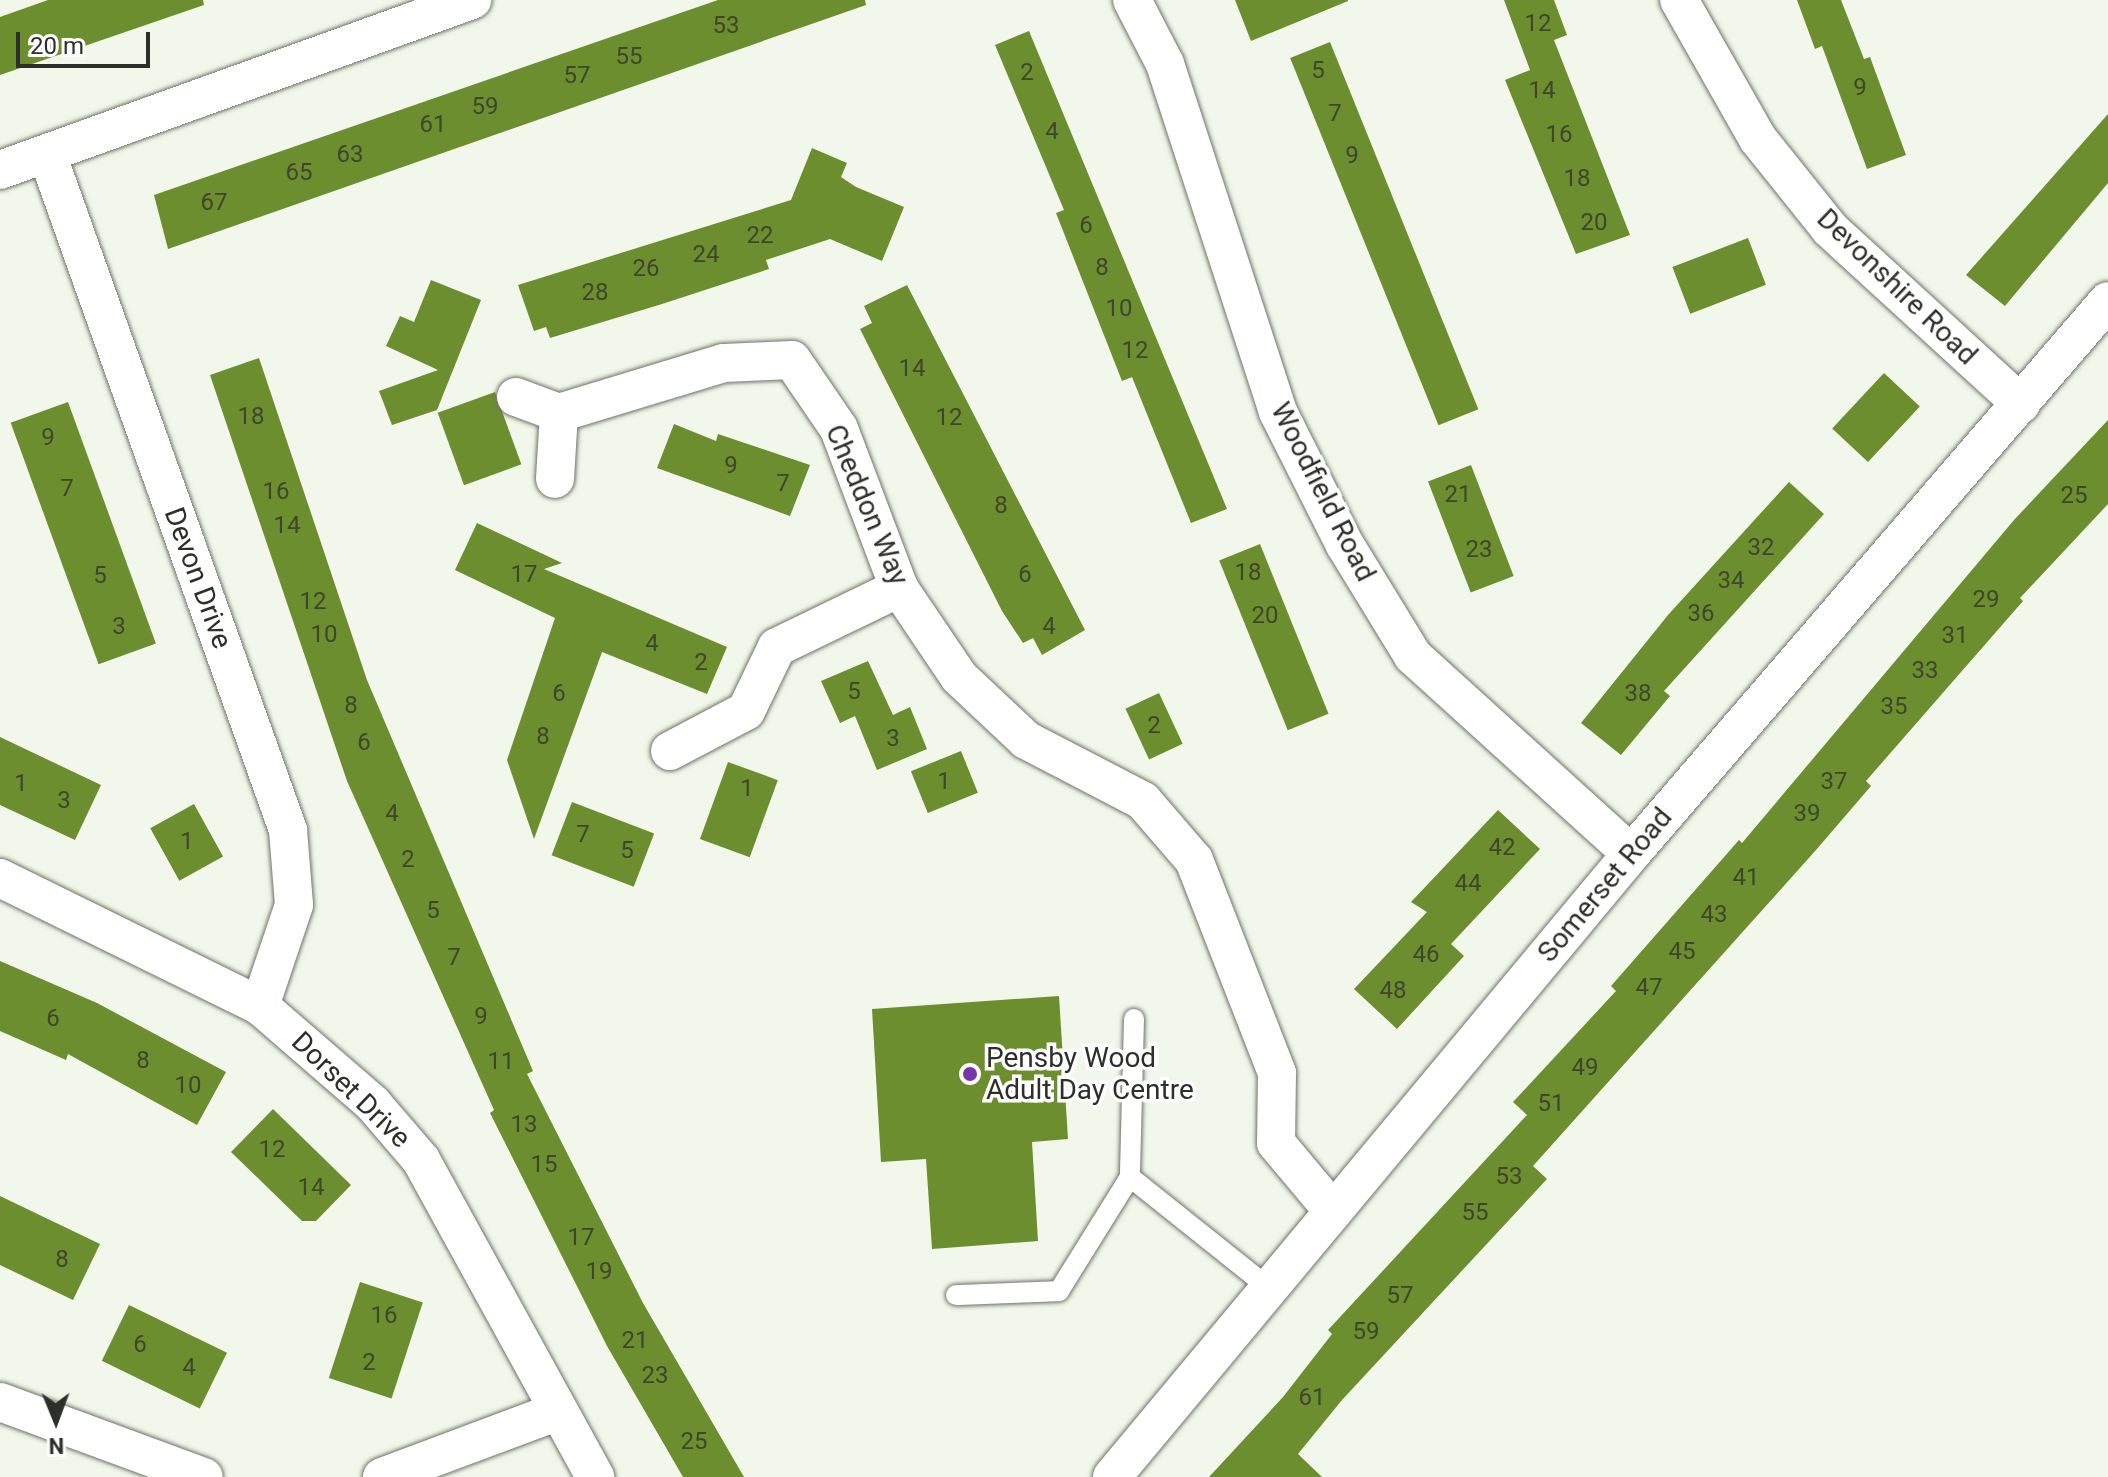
<!DOCTYPE html>
<style>
body{margin:0}
#map{position:relative;width:2108px;height:1477px;overflow:hidden;background:#f1f7eb;font-family:Roboto,sans-serif}
div>[style]{position:absolute}
.building>*{inset:0;background:#6c8e2f;transform-origin:0 0}
.roads{filter:drop-shadow(0 0 2px #6e7368) drop-shadow(0 0 2px #6e7368)}
.lane>*{height:20px;margin:-10px;padding:0 10px;transform-origin:10px;border-radius:10px;background:#fff}
.street>*{height:38px;margin:-19px;padding:0 19px;transform-origin:19px;border-radius:19px;background:#fff}
.dots>*{width:22px;height:22px;translate:-50% -50%;box-sizing:border-box;border:4px solid #fff;border-radius:50%}
span{translate:-50% -50%;white-space:nowrap;text-align:center;line-height:1.15;-webkit-text-stroke:7px #fff;paint-order:stroke}
.number-label{font-size:24px;color:#3d472b}
.number-label span{-webkit-text-stroke-width:0}
.street-label{font-size:28px;color:#2d2f2a}
.poi-label{font-size:28px;color:#2d2f2a}
.left{translate:0 -50%;text-align:left}
.north{position:absolute;left:16px;top:1381px;width:80px;height:80px;-webkit-text-stroke:6px #fff;paint-order:stroke;rotate:179deg;font-size:22px;font-weight:700;line-height:32px;text-align:center;color:#2d2f2a}
.north::after{content:'';display:block;margin:auto;width:28px;height:36px;background:#2d2f2a;clip-path:polygon(50% 0,100% 100%,50% 72%,0 100%)}
.scale{position:absolute;left:16px;top:32px;width:134px;height:36px;box-sizing:border-box;border:4px solid #2d2f2a;border-top:0;padding-left:10px;font-size:24px;line-height:28px;white-space:nowrap;color:#2d2f2a;-webkit-text-stroke:6px #fff;paint-order:stroke}
</style>
<div id="map">
<div class="building">
<div style="clip-path:polygon(48px 0,203px 0,204px 5px,0 75px,0 17px)"></div>
<div style="clip-path:polygon(718px 0,865px 0,866px 5px,168px 249px,154px 195px)"></div>
<div style="clip-path:polygon(1235px 0,1348px 0,1348px 1px,1251px 41px)"></div>
<div style="clip-path:polygon(1504px 0,1554px 0,1567px 35px,1554px 40px,1630px 235px,1576px 254px,1505px 80px,1530px 70px)"></div>
<div style="clip-path:polygon(1797px 0,1841px 0,1864px 59px,1870px 57px,1906px 155px,1867px 169px,1822px 46px,1815px 49px)"></div>
<div style="clip-path:polygon(1029px 31px,1227px 509px,1191px 523px,1132px 377px,1122px 381px,1056px 213px,1064px 210px,995px 45px)"></div>
<div style="left:1330px;top:42px;width:396px;height:43px;rotate:68deg"></div>
<div style="clip-path:polygon(2108px 114px,2108px 183px,2005px 306px,1966px 275px)"></div>
<div style="clip-path:polygon(812px 148px,847px 163px,841px 177px,856px 187px,904px 207px,882px 261px,830px 239px,766px 260px,769px 269px,662px 304px,550px 338px,546px 327px,534px 331px,518px 285px,791px 200px)"></div>
<div style="left:1748px;top:238px;width:50px;height:81px;rotate:69deg"></div>
<div style="clip-path:polygon(431px 280px,481px 300px,437px 410px,392px 425px,379px 391px,438px 370px,386px 346px,400px 316px,414px 322px)"></div>
<div style="clip-path:polygon(907px 285px,1085px 630px,1042px 655px,1033px 638px,1023px 643px,1002px 611px,860px 329px,872px 323px,864px 306px)"></div>
<div style="clip-path:polygon(259px 358px,367px 680px,533px 1071px,527px 1074px,643px 1303px,744px 1477px,683px 1477px,607px 1346px,490px 1113px,494px 1110px,347px 781px,210px 375px)"></div>
<div style="left:1884px;top:373px;width:49px;height:76px;rotate:43deg"></div>
<div style="left:495px;top:392px;width:77px;height:61px;rotate:70deg"></div>
<div style="left:68px;top:402px;width:257px;height:61px;rotate:70deg"></div>
<div style="clip-path:polygon(2108px 420px,2108px 504px,2020px 598px,2023px 601px,1866px 781px,1871px 786px,1816px 850px,1533px 1166px,1547px 1179px,1342px 1400px,1298px 1454px,1322px 1477px,1209px 1477px,1283px 1397px,1332px 1334px,1328px 1330px,1527px 1115px,1513px 1102px,1616px 991px,1611px 986px,1739px 840px,1742px 843px,2014px 520px)"></div>
<div style="clip-path:polygon(674px 424px,716px 441px,718px 434px,810px 465px,790px 516px,657px 468px)"></div>
<div style="left:1471px;top:465px;width:119px;height:46px;rotate:69deg"></div>
<div style="clip-path:polygon(1789px 482px,1824px 514px,1664px 691px,1670px 696px,1621px 755px,1581px 723px,1668px 615px)"></div>
<div style="clip-path:polygon(477px 523px,562px 563px,544px 569px,727px 647px,707px 694px,602px 652px,534px 839px,507px 760px,555px 618px,455px 570px)"></div>
<div style="left:1260px;top:544px;width:183px;height:44px;rotate:68deg"></div>
<div style="clip-path:polygon(868px 661px,893px 715px,910px 707px,927px 749px,877px 770px,855px 716px,840px 723px,821px 681px)"></div>
<div style="left:1159px;top:693px;width:56px;height:37px;rotate:65deg"></div>
<div style="clip-path:polygon(0 737px,101px 785px,75px 840px,0 805px)"></div>
<div style="left:961px;top:751px;width:45px;height:54px;rotate:68deg"></div>
<div style="left:728px;top:762px;width:53px;height:82px;rotate:20deg"></div>
<div style="left:572px;top:802px;width:88px;height:57px;rotate:21deg"></div>
<div style="left:194px;top:804px;width:60px;height:50px;rotate:61deg"></div>
<div style="clip-path:polygon(1498px 810px,1540px 849px,1451px 944px,1464px 956px,1397px 1029px,1354px 989px,1427px 912px,1411px 902px)"></div>
<div style="clip-path:polygon(0 961px,97px 1003px,226px 1072px,197px 1125px,68px 1054px,66px 1060px,0 1031px)"></div>
<div style="clip-path:polygon(1059px 996px,1068px 1139px,1032px 1142px,1038px 1241px,932px 1249px,926px 1159px,881px 1162px,872px 1009px)"></div>
<div style="clip-path:polygon(273px 1109px,351px 1185px,316px 1221px,302px 1221px,231px 1152px)"></div>
<div style="clip-path:polygon(0 1196px,100px 1244px,73px 1300px,0 1265px)"></div>
<div style="left:360px;top:1282px;width:66px;height:101px;rotate:18deg"></div>
<div style="left:129px;top:1305px;width:109px;height:62px;rotate:26deg"></div>
</div>
<div class="roads">
<div class="lane">
<div style="left:1134px;top:1019px;width:158px;rotate:91.5deg"></div>
<div style="left:1130px;top:1177px;width:178px;rotate:38.6deg"></div>
<div style="left:956px;top:1295px;width:103px;rotate:-2.2deg"></div>
<div style="left:1059px;top:1291px;width:134px;rotate:-58.1deg"></div>
</div>
<div class="street">
<div style="left:1132px;top:0;width:72px;rotate:62.7deg"></div>
<div style="left:1165px;top:64px;width:366px;rotate:72deg"></div>
<div style="left:1278px;top:412px;width:149px;rotate:63.3deg"></div>
<div style="left:1345px;top:545px;width:130px;rotate:58.5deg"></div>
<div style="left:1413px;top:656px;width:294px;rotate:42.2deg"></div>
<div style="left:1679px;top:0;width:160px;rotate:60.4deg"></div>
<div style="left:1758px;top:139px;width:115px;rotate:51.3deg"></div>
<div style="left:1830px;top:229px;width:259px;rotate:42.5deg"></div>
<div style="left:47px;top:154px;width:718px;rotate:70.38deg"></div>
<div style="left:288px;top:830px;width:75px;rotate:85.4deg"></div>
<div style="left:294px;top:905px;width:107px;rotate:108.6deg"></div>
<div style="left:0;top:170px;width:502px;rotate:-19.81deg"></div>
<div style="left:516px;top:397px;width:46px;rotate:20.4deg"></div>
<div style="left:559px;top:413px;width:66px;rotate:93.5deg"></div>
<div style="left:559px;top:413px;width:172px;rotate:-16.9deg"></div>
<div style="left:724px;top:363px;width:68px;rotate:-2.5deg"></div>
<div style="left:792px;top:360px;width:83px;rotate:55.7deg"></div>
<div style="left:839px;top:429px;width:170px;rotate:69.3deg"></div>
<div style="left:899px;top:588px;width:107px;rotate:56deg"></div>
<div style="left:959px;top:677px;width:92px;rotate:43.2deg"></div>
<div style="left:1026px;top:740px;width:132px;rotate:27.5deg"></div>
<div style="left:1143px;top:801px;width:78px;rotate:49.2deg"></div>
<div style="left:1194px;top:860px;width:229px;rotate:68.7deg"></div>
<div style="left:1277px;top:1073px;width:70px;rotate:90.8deg"></div>
<div style="left:1276px;top:1143px;width:89px;rotate:50deg"></div>
<div style="left:670px;top:751px;width:86px;rotate:-27.8deg"></div>
<div style="left:746px;top:711px;width:71px;rotate:-64.2deg"></div>
<div style="left:777px;top:647px;width:136px;rotate:-25.8deg"></div>
<div style="left:0;top:878px;width:290px;rotate:26.2deg"></div>
<div style="left:260px;top:1006px;width:150px;rotate:40.9deg"></div>
<div style="left:373px;top:1104px;width:74px;rotate:49.4deg"></div>
<div style="left:421px;top:1160px;width:362px;rotate:61.2deg"></div>
<div style="left:0;top:1402px;width:217px;rotate:20.2deg"></div>
<div style="left:382px;top:1477px;width:186px;rotate:-20.5deg"></div>
<div style="left:1112px;top:1477px;width:811px;rotate:-50.2deg"></div>
<div style="left:1631px;top:854px;width:730px;rotate:-49.22deg"></div>
</div>
</div>
<div class="dots">
<div style="left:970px;top:1074px;background:#7735a9"></div>
</div>
<div class="number-label">
<span style="left:1538px;top:24px">12</span>
<span style="left:726px;top:26px">53</span>
<span style="left:629px;top:57px">55</span>
<span style="left:1318px;top:71px">5</span>
<span style="left:1027px;top:73px">2</span>
<span style="left:577px;top:76px">57</span>
<span style="left:1860px;top:88px">9</span>
<span style="left:1542px;top:91px">14</span>
<span style="left:485px;top:107px">59</span>
<span style="left:1335px;top:114px">7</span>
<span style="left:433px;top:125px">61</span>
<span style="left:1052px;top:132px">4</span>
<span style="left:1559px;top:135px">16</span>
<span style="left:350px;top:155px">63</span>
<span style="left:1352px;top:156px">9</span>
<span style="left:299px;top:173px">65</span>
<span style="left:1577px;top:179px">18</span>
<span style="left:214px;top:203px">67</span>
<span style="left:1594px;top:223px">20</span>
<span style="left:1086px;top:226px">6</span>
<span style="left:760px;top:236px">22</span>
<span style="left:706px;top:255px">24</span>
<span style="left:1102px;top:268px">8</span>
<span style="left:646px;top:269px">26</span>
<span style="left:595px;top:293px">28</span>
<span style="left:1119px;top:309px">10</span>
<span style="left:1135px;top:351px">12</span>
<span style="left:912px;top:369px">14</span>
<span style="left:251px;top:417px">18</span>
<span style="left:949px;top:418px">12</span>
<span style="left:48px;top:438px">9</span>
<span style="left:731px;top:466px">9</span>
<span style="left:783px;top:484px">7</span>
<span style="left:67px;top:489px">7</span>
<span style="left:276px;top:492px">16</span>
<span style="left:1458px;top:495px">21</span>
<span style="left:2074px;top:496px">25</span>
<span style="left:1001px;top:506px">8</span>
<span style="left:287px;top:526px">14</span>
<span style="left:1761px;top:548px">32</span>
<span style="left:1479px;top:550px">23</span>
<span style="left:1248px;top:573px">18</span>
<span style="left:524px;top:575px">17</span>
<span style="left:1025px;top:575px">6</span>
<span style="left:100px;top:576px">5</span>
<span style="left:1731px;top:581px">34</span>
<span style="left:1986px;top:600px">29</span>
<span style="left:313px;top:602px">12</span>
<span style="left:1701px;top:614px">36</span>
<span style="left:1265px;top:616px">20</span>
<span style="left:119px;top:627px">3</span>
<span style="left:1049px;top:627px">4</span>
<span style="left:324px;top:635px">10</span>
<span style="left:1955px;top:636px">31</span>
<span style="left:652px;top:644px">4</span>
<span style="left:701px;top:663px">2</span>
<span style="left:1925px;top:671px">33</span>
<span style="left:854px;top:692px">5</span>
<span style="left:559px;top:694px">6</span>
<span style="left:1638px;top:694px">38</span>
<span style="left:351px;top:706px">8</span>
<span style="left:1894px;top:707px">35</span>
<span style="left:1154px;top:726px">2</span>
<span style="left:543px;top:737px">8</span>
<span style="left:893px;top:739px">3</span>
<span style="left:364px;top:743px">6</span>
<span style="left:944px;top:782px">1</span>
<span style="left:1834px;top:782px">37</span>
<span style="left:21px;top:784px">1</span>
<span style="left:747px;top:789px">1</span>
<span style="left:64px;top:801px">3</span>
<span style="left:392px;top:814px">4</span>
<span style="left:1807px;top:814px">39</span>
<span style="left:583px;top:835px">7</span>
<span style="left:187px;top:842px">1</span>
<span style="left:1502px;top:848px">42</span>
<span style="left:627px;top:851px">5</span>
<span style="left:408px;top:860px">2</span>
<span style="left:1746px;top:878px">41</span>
<span style="left:1468px;top:884px">44</span>
<span style="left:433px;top:911px">5</span>
<span style="left:1714px;top:915px">43</span>
<span style="left:1682px;top:952px">45</span>
<span style="left:1426px;top:955px">46</span>
<span style="left:454px;top:958px">7</span>
<span style="left:1649px;top:988px">47</span>
<span style="left:1393px;top:991px">48</span>
<span style="left:481px;top:1017px">9</span>
<span style="left:53px;top:1019px">6</span>
<span style="left:143px;top:1061px">8</span>
<span style="left:501px;top:1062px">11</span>
<span style="left:1585px;top:1068px">49</span>
<span style="left:188px;top:1086px">10</span>
<span style="left:1551px;top:1104px">51</span>
<span style="left:524px;top:1125px">13</span>
<span style="left:272px;top:1150px">12</span>
<span style="left:544px;top:1165px">15</span>
<span style="left:1509px;top:1177px">53</span>
<span style="left:311px;top:1188px">14</span>
<span style="left:1475px;top:1213px">55</span>
<span style="left:581px;top:1238px">17</span>
<span style="left:62px;top:1260px">8</span>
<span style="left:599px;top:1272px">19</span>
<span style="left:1400px;top:1296px">57</span>
<span style="left:384px;top:1316px">16</span>
<span style="left:1366px;top:1332px">59</span>
<span style="left:635px;top:1341px">21</span>
<span style="left:140px;top:1345px">6</span>
<span style="left:369px;top:1363px">2</span>
<span style="left:189px;top:1368px">4</span>
<span style="left:655px;top:1376px">23</span>
<span style="left:1312px;top:1398px">61</span>
<span style="left:694px;top:1442px">25</span>
</div>
<div class="street-label">
<span style="left:1897px;top:287px;rotate:44deg">Devonshire Road</span>
<span style="left:1323px;top:492px;rotate:63deg">Woodfield Road</span>
<span style="left:867px;top:505px;rotate:67deg">Cheddon Way</span>
<span style="left:198px;top:578px;rotate:70deg">Devon Drive</span>
<span style="left:1605px;top:885px;rotate:-50deg">Somerset Road</span>
<span style="left:351px;top:1090px;rotate:44deg">Dorset Drive</span>
</div>
<div class="poi-label">
<span class="left" style="left:986px;top:1074px">Pensby Wood<br>Adult Day Centre</span>
</div>
<div class="north">N</div>
<div class="scale">20 m</div>
</div>
